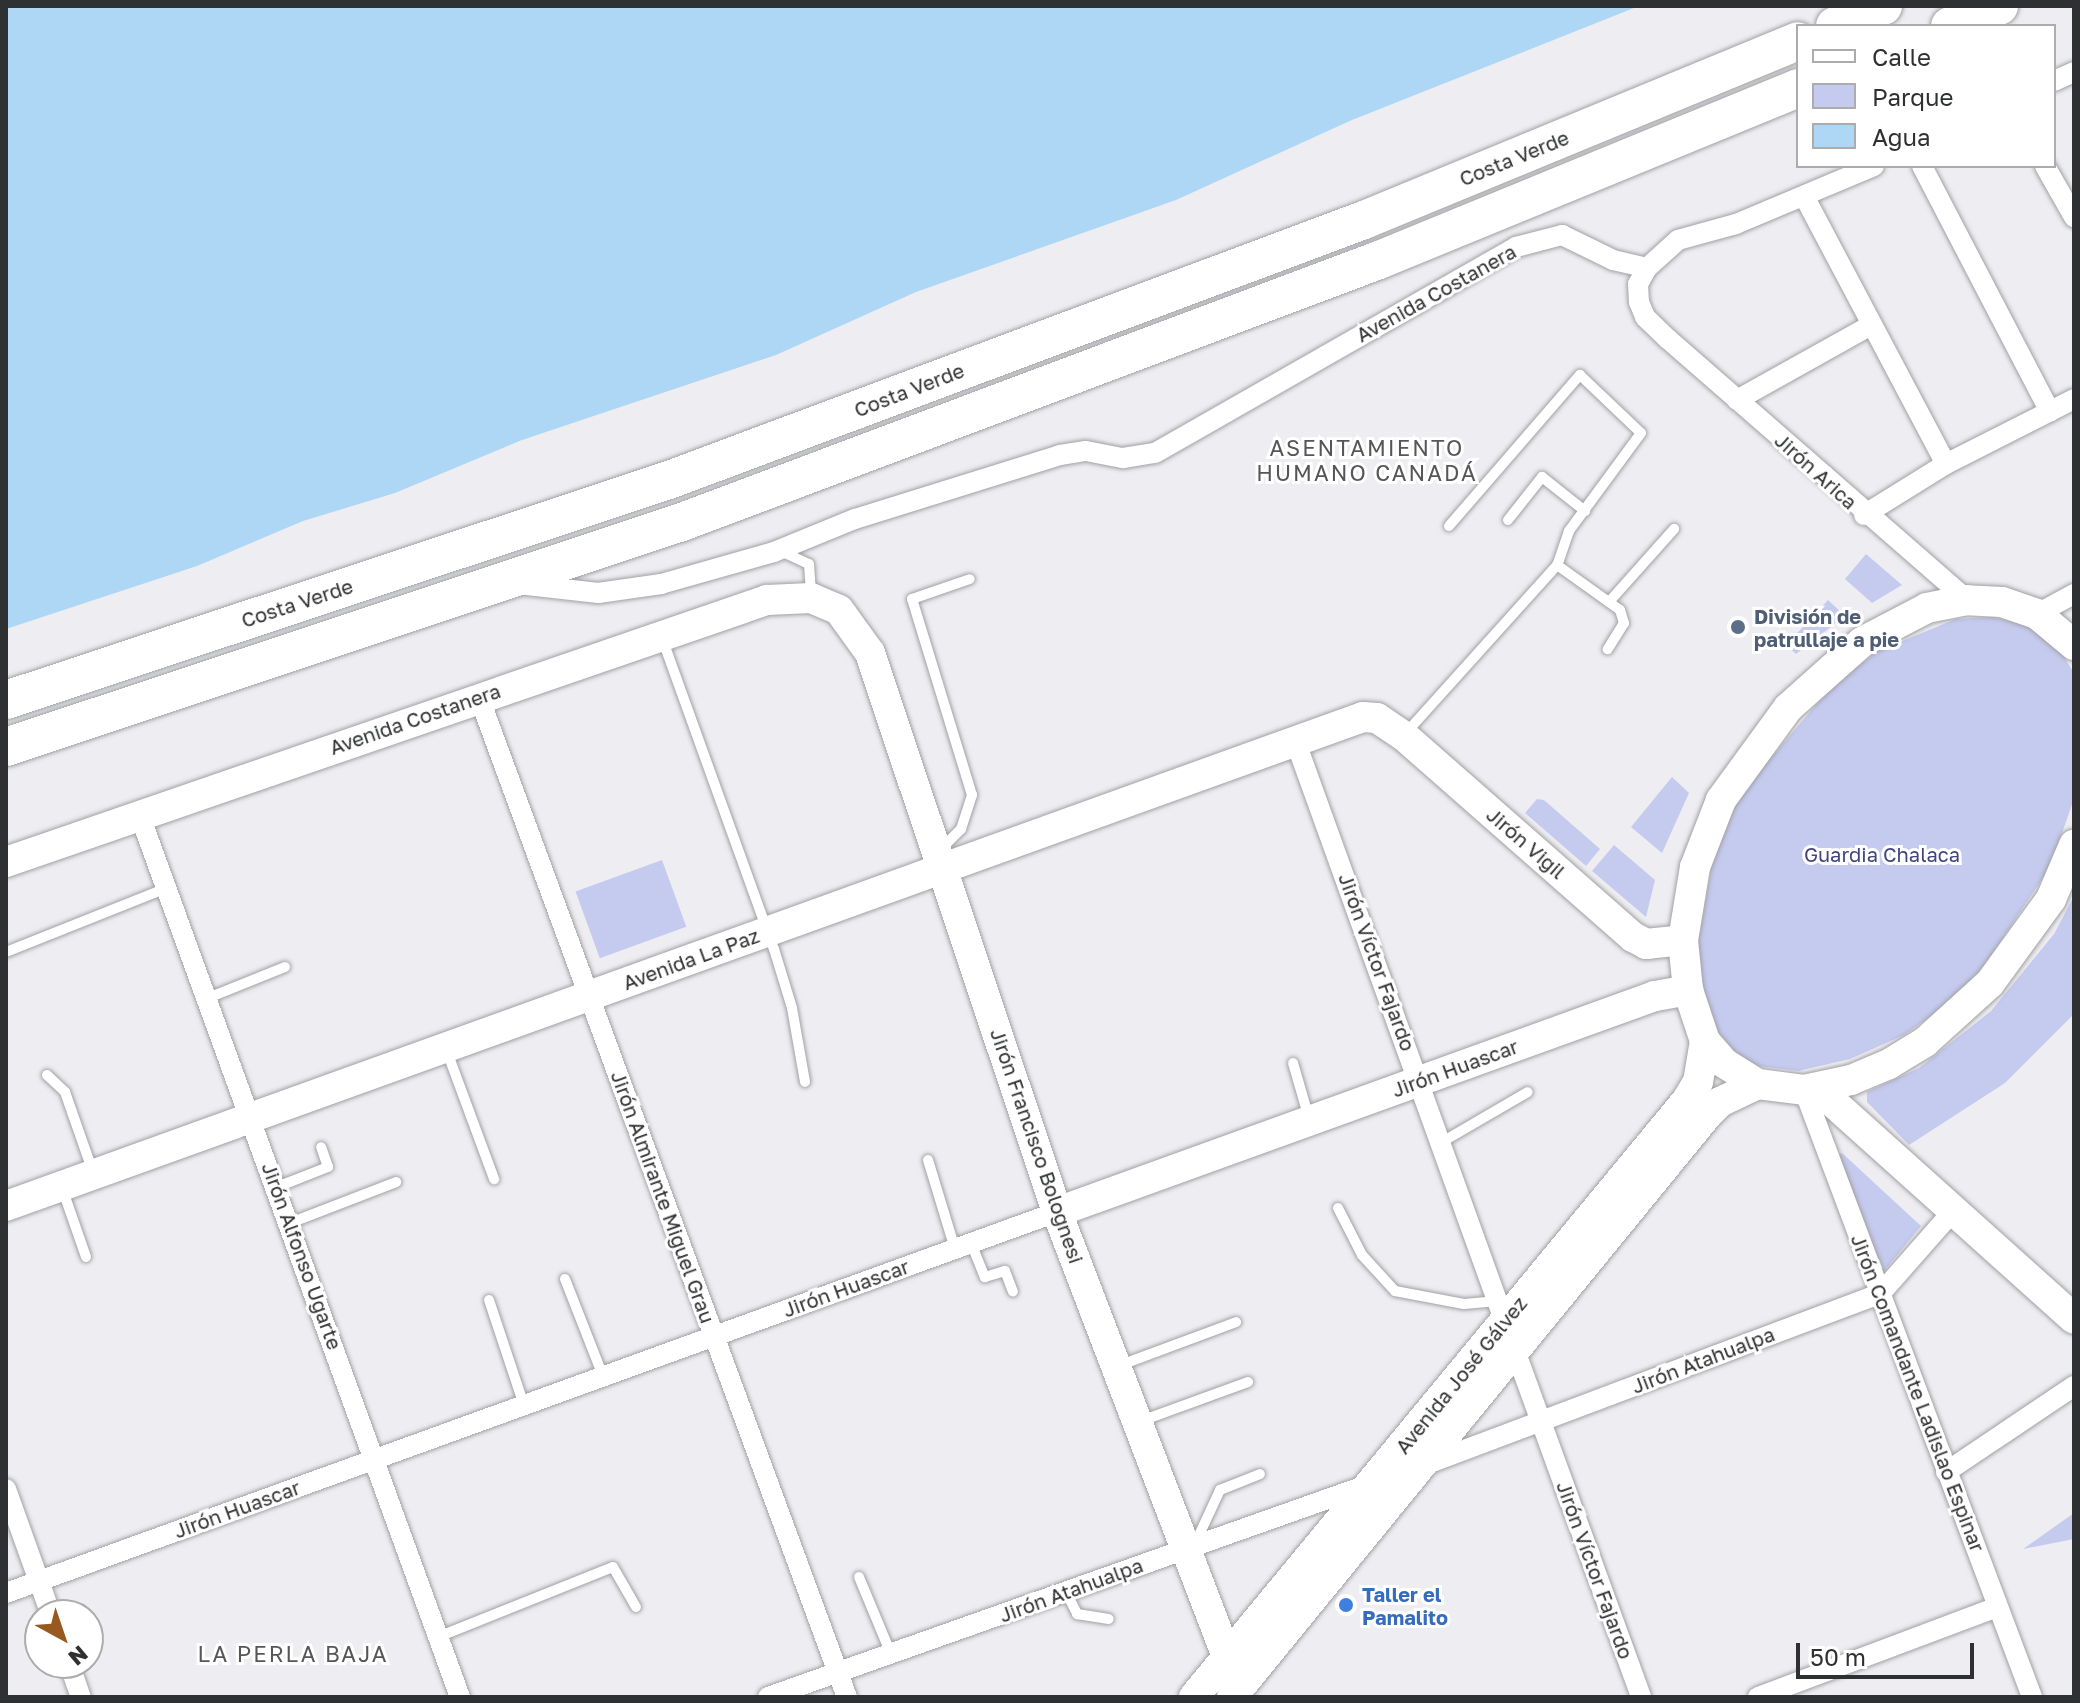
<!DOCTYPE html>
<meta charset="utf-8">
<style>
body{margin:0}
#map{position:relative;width:2080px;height:1703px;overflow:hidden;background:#eeeef2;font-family:"Golos Text",sans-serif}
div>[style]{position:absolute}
.green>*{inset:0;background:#c5caef;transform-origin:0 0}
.water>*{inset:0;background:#add7f5}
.roads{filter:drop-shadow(0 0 2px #a0a1a4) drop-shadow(0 0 2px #a0a1a4)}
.lane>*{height:10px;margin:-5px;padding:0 5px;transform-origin:5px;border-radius:5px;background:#fff}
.street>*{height:20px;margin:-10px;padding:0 10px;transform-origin:10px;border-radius:10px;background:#fff}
.secondary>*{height:30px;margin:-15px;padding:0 15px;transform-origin:15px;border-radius:15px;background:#fff}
.highway>*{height:38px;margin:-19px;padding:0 19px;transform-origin:19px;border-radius:19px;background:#fff}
.dots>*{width:22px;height:22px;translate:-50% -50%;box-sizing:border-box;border:4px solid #fff;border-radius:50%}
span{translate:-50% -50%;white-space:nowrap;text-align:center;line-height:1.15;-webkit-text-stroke:6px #fff;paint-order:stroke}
.street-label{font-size:20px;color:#2f3031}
.service-label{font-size:20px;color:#4e5e75;font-weight:700}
.left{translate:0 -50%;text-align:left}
.park-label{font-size:20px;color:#42457c}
.shop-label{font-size:20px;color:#366cbe;font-weight:700}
.neighbourhood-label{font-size:22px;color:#565659;letter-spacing:2px}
.frame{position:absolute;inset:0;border:8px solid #2f3031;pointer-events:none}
.legend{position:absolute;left:1796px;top:24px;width:260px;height:144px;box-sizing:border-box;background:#fff;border:2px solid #acacad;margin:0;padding:10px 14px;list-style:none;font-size:24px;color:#2f3031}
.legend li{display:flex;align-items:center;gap:16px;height:40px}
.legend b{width:40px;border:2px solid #acacad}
.north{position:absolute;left:24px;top:1599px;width:80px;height:80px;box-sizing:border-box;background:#fff;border:2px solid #acacad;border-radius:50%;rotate:140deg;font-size:22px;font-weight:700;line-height:32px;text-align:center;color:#2f3031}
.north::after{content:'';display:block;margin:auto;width:28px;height:36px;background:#97591f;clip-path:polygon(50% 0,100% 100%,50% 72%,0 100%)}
.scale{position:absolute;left:1796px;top:1643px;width:178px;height:36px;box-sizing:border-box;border:4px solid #2f3031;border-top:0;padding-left:10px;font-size:24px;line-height:28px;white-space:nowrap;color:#2f3031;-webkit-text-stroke:6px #fff;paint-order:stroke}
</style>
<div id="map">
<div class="green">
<div style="clip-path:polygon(1866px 554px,1902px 585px,1872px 603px,1845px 579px)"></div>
<div style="clip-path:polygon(1828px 600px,1845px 616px,1796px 654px,1786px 645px)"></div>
<div style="clip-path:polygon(1992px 617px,2034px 627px,2057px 646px,2074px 673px,2074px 799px,2050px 867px,1985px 965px,1947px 1005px,1904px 1035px,1850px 1059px,1798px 1071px,1757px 1066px,1736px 1053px,1717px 1031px,1702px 993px,1697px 947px,1715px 849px,1742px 792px,1832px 686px,1878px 651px,1956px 619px)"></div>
<div style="clip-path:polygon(1672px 777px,1689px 793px,1662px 853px,1631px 827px)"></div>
<div style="clip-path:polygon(1537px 799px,1544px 800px,1600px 849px,1586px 866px,1525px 813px)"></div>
<div style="clip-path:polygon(1614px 845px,1655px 880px,1646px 917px,1592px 871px)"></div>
<div style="left:662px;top:860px;width:71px;height:92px;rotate:70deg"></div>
<div style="clip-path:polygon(2074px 896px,2074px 1014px,2005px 1083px,1909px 1145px,1867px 1102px,1867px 1092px,1919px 1068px,1991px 1011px,2054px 934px)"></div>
<div style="clip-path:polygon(1842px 1153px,1921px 1226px,1884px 1271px,1834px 1159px)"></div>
<div style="clip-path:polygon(2074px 1513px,2074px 1539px,2023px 1549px)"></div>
</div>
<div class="water">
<div style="clip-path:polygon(6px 6px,1639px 6px,1352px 120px,1176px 200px,916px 292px,776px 355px,522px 440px,395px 493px,303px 521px,197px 566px,6px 629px)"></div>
</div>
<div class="roads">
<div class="lane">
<div style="left:1508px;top:520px;width:55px;rotate:-51.7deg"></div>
<div style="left:1542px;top:477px;width:55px;rotate:38.3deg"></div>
<div style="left:1449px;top:526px;width:200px;rotate:-49.1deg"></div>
<div style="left:1580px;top:375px;width:84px;rotate:43.6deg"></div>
<div style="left:1641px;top:433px;width:122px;rotate:126.3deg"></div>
<div style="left:1569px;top:531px;width:36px;rotate:109deg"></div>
<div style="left:785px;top:553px;width:26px;rotate:25deg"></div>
<div style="left:809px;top:564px;width:32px;rotate:86deg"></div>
<div style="left:1609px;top:602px;width:98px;rotate:-48.3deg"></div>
<div style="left:663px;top:641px;width:327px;rotate:70.2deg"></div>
<div style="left:774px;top:949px;width:62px;rotate:73deg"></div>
<div style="left:792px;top:1008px;width:75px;rotate:80deg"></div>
<div style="left:1405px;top:734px;width:227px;rotate:-48deg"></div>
<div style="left:1557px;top:565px;width:77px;rotate:35.5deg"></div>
<div style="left:1620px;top:610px;width:14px;rotate:73deg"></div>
<div style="left:1624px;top:623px;width:31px;rotate:122deg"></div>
<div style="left:942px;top:848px;width:27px;rotate:-45deg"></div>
<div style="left:961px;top:829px;width:36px;rotate:-72deg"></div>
<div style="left:972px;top:795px;width:205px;rotate:-107deg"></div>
<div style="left:912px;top:599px;width:61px;rotate:-19deg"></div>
<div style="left:6px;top:952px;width:173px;rotate:-21.7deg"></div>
<div style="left:208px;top:998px;width:83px;rotate:-21.9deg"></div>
<div style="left:446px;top:1049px;width:139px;rotate:69.7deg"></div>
<div style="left:1293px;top:1063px;width:57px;rotate:73.8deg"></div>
<div style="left:47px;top:1075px;width:25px;rotate:43deg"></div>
<div style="left:65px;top:1092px;width:85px;rotate:70.7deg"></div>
<div style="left:1442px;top:1142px;width:99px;rotate:-30.2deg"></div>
<div style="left:928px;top:1160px;width:93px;rotate:73.1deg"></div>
<div style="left:277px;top:1187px;width:55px;rotate:-21.4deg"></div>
<div style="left:328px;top:1167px;width:21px;rotate:-109deg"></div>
<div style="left:62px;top:1188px;width:73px;rotate:70.8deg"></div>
<div style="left:1338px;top:1208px;width:53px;rotate:62.9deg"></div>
<div style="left:1362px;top:1255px;width:49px;rotate:47.5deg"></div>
<div style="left:1395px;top:1291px;width:70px;rotate:10.7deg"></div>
<div style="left:1464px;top:1304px;width:34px;rotate:-5deg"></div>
<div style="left:290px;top:1223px;width:114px;rotate:-21.1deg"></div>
<div style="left:971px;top:1243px;width:37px;rotate:68deg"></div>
<div style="left:985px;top:1277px;width:21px;rotate:-17deg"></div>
<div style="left:1005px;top:1271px;width:22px;rotate:69deg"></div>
<div style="left:565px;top:1279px;width:104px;rotate:68.6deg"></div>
<div style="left:489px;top:1300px;width:111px;rotate:71.6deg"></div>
<div style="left:1118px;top:1366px;width:126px;rotate:-20.4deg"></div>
<div style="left:1141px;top:1421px;width:114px;rotate:-20deg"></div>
<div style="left:1194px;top:1546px;width:62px;rotate:-65.1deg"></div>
<div style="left:1220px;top:1490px;width:43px;rotate:-21.8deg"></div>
<div style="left:859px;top:1577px;width:83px;rotate:67.4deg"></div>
<div style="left:1066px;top:1592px;width:25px;rotate:63deg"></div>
<div style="left:1077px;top:1614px;width:32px;rotate:9deg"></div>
<div style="left:438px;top:1637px;width:188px;rotate:-21.8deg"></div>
<div style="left:613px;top:1567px;width:46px;rotate:60.1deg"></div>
</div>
<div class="street">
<div style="left:2054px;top:81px;width:22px;rotate:-24deg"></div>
<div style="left:1874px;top:166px;width:150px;rotate:157.2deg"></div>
<div style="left:1736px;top:224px;width:60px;rotate:164.6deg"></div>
<div style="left:1678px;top:240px;width:42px;rotate:137.9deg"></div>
<div style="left:1647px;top:268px;width:18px;rotate:119deg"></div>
<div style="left:1638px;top:284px;width:18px;rotate:87deg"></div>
<div style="left:1639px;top:302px;width:16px;rotate:68deg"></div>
<div style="left:1645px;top:317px;width:32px;rotate:44deg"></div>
<div style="left:1668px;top:339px;width:397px;rotate:41.1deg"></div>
<div style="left:1922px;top:166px;width:277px;rotate:62.5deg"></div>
<div style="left:2045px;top:166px;width:59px;rotate:60.4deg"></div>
<div style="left:1804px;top:196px;width:303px;rotate:62.1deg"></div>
<div style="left:1737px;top:400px;width:154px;rotate:-29.2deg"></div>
<div style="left:1864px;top:515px;width:97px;rotate:-31.9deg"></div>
<div style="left:1946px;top:464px;width:144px;rotate:-26.9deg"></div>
<div style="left:518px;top:584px;width:81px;rotate:6.4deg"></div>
<div style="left:598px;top:593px;width:64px;rotate:-8.1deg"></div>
<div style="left:661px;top:584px;width:117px;rotate:-15.8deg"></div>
<div style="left:774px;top:552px;width:87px;rotate:-22.2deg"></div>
<div style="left:855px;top:519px;width:215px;rotate:-17.3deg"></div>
<div style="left:1060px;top:455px;width:26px;rotate:-9deg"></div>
<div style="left:1086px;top:451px;width:38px;rotate:11deg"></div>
<div style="left:1123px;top:458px;width:32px;rotate:-9deg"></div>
<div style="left:1155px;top:453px;width:416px;rotate:-29.7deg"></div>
<div style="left:1516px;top:247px;width:48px;rotate:-14.6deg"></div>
<div style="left:1562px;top:235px;width:57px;rotate:26.1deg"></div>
<div style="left:1613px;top:260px;width:35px;rotate:13deg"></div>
<div style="left:2037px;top:614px;width:42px;rotate:-28.4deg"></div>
<div style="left:479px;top:697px;width:1066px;rotate:69.8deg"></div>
<div style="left:1295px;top:740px;width:617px;rotate:70.18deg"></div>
<div style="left:140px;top:816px;width:937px;rotate:70.04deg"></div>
<div style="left:1804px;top:1090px;width:648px;rotate:69.41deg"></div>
<div style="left:1516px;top:1353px;width:366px;rotate:70deg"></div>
<div style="left:1424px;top:1465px;width:488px;rotate:-20.6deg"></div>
<div style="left:1881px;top:1293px;width:109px;rotate:-48.7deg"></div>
<div style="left:1946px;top:1472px;width:154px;rotate:-33.9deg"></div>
<div style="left:6px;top:1489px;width:134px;rotate:70.3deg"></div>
<div style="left:6px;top:1593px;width:1118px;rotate:-19.93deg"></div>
<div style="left:69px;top:1663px;width:36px;rotate:71deg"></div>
<div style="left:768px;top:1697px;width:635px;rotate:-19.49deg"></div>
<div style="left:1758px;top:1697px;width:256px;rotate:-20.6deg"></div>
</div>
<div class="secondary">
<div style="left:2074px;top:645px;width:48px;rotate:-140deg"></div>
<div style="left:2037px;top:614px;width:37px;rotate:-161deg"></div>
<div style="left:2002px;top:602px;width:35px;rotate:-177deg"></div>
<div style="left:1967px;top:600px;width:41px;rotate:168.7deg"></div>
<div style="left:1927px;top:608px;width:73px;rotate:152.4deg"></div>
<div style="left:1862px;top:642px;width:99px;rotate:138.3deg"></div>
<div style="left:1788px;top:708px;width:114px;rotate:126.1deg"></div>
<div style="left:1721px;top:800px;width:72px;rotate:111.2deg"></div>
<div style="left:1695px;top:867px;width:74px;rotate:99.3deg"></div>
<div style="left:1683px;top:940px;width:50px;rotate:84.3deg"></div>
<div style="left:1688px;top:990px;width:54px;rotate:71.6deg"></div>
<div style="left:1705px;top:1041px;width:29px;rotate:49deg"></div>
<div style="left:1724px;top:1063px;width:40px;rotate:32deg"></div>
<div style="left:1758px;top:1084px;width:46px;rotate:7.4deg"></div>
<div style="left:1804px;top:1090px;width:48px;rotate:-12deg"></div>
<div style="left:1851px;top:1080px;width:41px;rotate:-22.8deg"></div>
<div style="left:1889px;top:1064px;width:42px;rotate:-31.4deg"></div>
<div style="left:1925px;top:1042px;width:88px;rotate:-42.2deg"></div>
<div style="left:1990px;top:983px;width:104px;rotate:-54deg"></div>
<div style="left:2051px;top:899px;width:59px;rotate:-66.9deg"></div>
<div style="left:6px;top:862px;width:805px;rotate:-19deg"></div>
<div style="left:767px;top:600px;width:44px;rotate:-2.6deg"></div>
<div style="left:811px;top:598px;width:30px;rotate:23deg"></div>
<div style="left:839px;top:610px;width:53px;rotate:54.2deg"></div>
<div style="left:870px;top:653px;width:589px;rotate:71.5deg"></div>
<div style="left:1057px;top:1212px;width:510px;rotate:69.08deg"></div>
<div style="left:1818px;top:1089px;width:344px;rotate:41.9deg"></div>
<div style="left:6px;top:1206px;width:1442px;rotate:-19.82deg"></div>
<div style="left:1363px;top:717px;width:14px;rotate:4deg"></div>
<div style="left:1377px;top:718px;width:32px;rotate:34deg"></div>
<div style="left:1404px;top:736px;width:305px;rotate:41.3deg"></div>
<div style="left:1633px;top:937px;width:15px;rotate:28deg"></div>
<div style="left:1646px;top:944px;width:37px;rotate:-6deg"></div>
<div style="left:1057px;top:1212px;width:636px;rotate:-19.86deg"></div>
<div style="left:1655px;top:996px;width:34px;rotate:-10deg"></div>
<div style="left:1194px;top:1697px;width:774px;rotate:-50.45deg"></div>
<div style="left:1687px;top:1100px;width:21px;rotate:-59deg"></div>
<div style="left:1698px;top:1082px;width:42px;rotate:-80.3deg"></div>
<div style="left:1232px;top:1697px;width:751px;rotate:-50.78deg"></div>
<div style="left:1707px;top:1115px;width:18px;rotate:-45deg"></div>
<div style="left:1720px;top:1102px;width:42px;rotate:-25.3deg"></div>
</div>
<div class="highway">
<div style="left:1835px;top:26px;width:52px;rotate:-22.6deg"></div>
<div style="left:1950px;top:26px;width:53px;rotate:-22.2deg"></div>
<div style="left:6px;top:700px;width:699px;rotate:-18.36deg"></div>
<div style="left:669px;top:480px;width:742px;rotate:-20.51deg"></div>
<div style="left:1364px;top:220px;width:469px;rotate:-22.4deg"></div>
<div style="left:6px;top:747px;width:712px;rotate:-18.41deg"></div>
<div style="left:682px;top:522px;width:745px;rotate:-20.6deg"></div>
<div style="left:1379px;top:260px;width:453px;rotate:-22.3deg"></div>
</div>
</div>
<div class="dots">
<div style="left:1738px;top:627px;background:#5c6f8a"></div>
<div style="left:1346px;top:1605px;background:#3f7fe0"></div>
</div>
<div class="street-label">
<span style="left:1514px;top:158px;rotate:-22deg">Costa Verde</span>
<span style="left:1436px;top:293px;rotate:-29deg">Avenida Costanera</span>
<span style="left:909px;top:390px;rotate:-21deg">Costa Verde</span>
<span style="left:1816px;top:471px;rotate:42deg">Jirón Arica</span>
<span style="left:297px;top:603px;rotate:-18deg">Costa Verde</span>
<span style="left:415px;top:719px;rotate:-19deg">Avenida Costanera</span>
<span style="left:1526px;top:843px;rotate:41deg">Jirón Vigil</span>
<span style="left:691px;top:959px;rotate:-20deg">Avenida La Paz</span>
<span style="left:1377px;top:962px;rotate:70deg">Jirón Víctor Fajardo</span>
<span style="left:1455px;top:1068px;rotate:-20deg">Jirón Huascar</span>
<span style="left:1037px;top:1146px;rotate:71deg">Jirón Francisco Bolognesi</span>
<span style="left:663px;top:1197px;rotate:70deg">Jirón Almirante Miguel Grau</span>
<span style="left:302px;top:1256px;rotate:70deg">Jirón Alfonso Ugarte</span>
<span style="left:846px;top:1288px;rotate:-20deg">Jirón Huascar</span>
<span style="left:1703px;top:1360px;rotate:-21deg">Jirón Atahualpa</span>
<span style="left:1461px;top:1375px;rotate:-51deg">Avenida José Gálvez</span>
<span style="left:1918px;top:1393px;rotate:69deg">Jirón Comandante Ladislao Espinar</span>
<span style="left:237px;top:1509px;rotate:-20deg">Jirón Huascar</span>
<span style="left:1595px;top:1570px;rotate:70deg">Jirón Víctor Fajardo</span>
<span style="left:1071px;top:1590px;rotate:-20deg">Jirón Atahualpa</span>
</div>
<div class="service-label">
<span class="left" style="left:1754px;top:628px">División de<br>patrullaje a pie</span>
</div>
<div class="park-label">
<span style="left:1882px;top:854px">Guardia Chalaca</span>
</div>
<div class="shop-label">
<span class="left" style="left:1362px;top:1606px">Taller el<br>Pamalito</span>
</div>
<div class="neighbourhood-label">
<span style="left:1367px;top:460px">ASENTAMIENTO<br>HUMANO CANADÁ</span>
<span style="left:293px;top:1654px">LA PERLA BAJA</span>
</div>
<div class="frame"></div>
<ul class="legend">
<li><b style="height:10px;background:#fff"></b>Calle</li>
<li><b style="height:22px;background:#c5caef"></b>Parque</li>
<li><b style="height:22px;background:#add7f5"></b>Agua</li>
</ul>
<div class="north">N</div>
<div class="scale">50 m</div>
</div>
